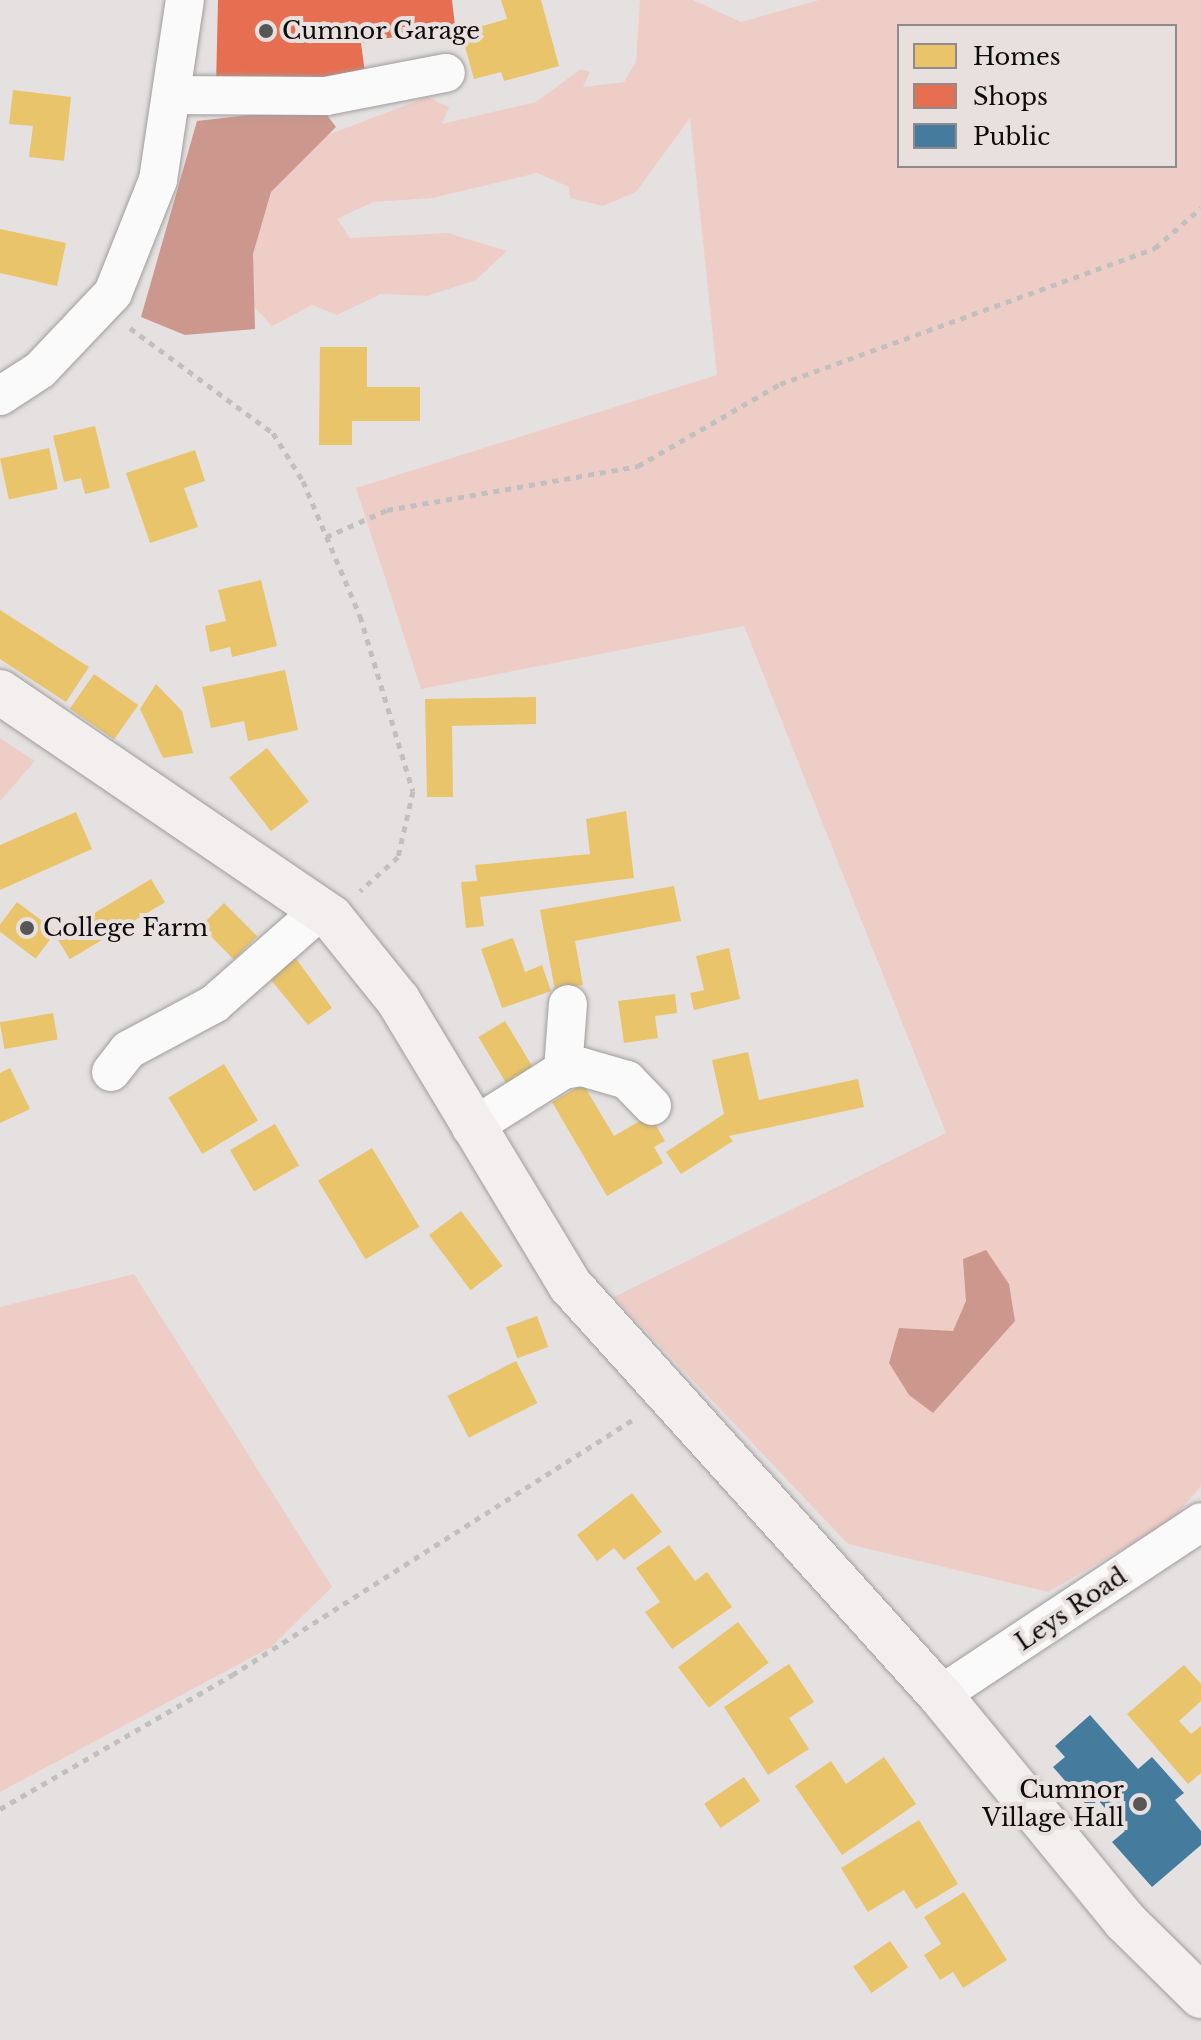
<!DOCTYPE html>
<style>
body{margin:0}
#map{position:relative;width:1201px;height:2040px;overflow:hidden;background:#e5e1e1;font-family:"Libre Baskerville",serif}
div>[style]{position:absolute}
.green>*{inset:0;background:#efcdc7}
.water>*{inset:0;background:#cc978d}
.homes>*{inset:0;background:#e9c46a;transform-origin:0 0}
.shops>*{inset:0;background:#e76f51}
.public>*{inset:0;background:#457b9d}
.path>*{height:5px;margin-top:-2.5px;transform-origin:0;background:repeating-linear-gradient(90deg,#c1c0c0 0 6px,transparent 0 12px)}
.roads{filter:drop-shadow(0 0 2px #a09d9d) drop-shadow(0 0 2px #a09d9d)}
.minor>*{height:38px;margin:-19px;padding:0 19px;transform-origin:19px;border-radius:19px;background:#fbfafa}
.major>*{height:44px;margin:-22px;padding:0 22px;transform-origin:22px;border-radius:22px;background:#f3efef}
.dots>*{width:22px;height:22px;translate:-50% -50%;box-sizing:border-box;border:4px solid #e7e0df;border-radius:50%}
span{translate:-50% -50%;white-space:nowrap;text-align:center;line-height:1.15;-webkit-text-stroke:8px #e7e0df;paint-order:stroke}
.poi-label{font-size:24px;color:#0d0b0b}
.left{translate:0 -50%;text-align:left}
.right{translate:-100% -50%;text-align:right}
.street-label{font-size:24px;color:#0d0b0b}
.legend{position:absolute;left:897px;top:24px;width:280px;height:144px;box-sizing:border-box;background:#e7e0df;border:2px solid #908b8a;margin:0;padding:10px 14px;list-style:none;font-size:24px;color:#0d0b0b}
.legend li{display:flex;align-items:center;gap:16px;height:40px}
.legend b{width:40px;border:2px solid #908b8a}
</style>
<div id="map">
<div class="green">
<div style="clip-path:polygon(evenodd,640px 0,693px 0,741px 22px,819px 0,1201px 0,1201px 1486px,1171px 1521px,1048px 1592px,848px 1544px,614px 1297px,946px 1133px,744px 626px,421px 689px,356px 488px,717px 375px,690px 118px,636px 192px,603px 206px,570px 198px,569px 187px,537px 173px,433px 198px,373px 202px,337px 219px,350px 238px,448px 233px,507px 251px,476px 280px,427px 296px,381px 294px,337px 315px,312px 305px,272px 326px,235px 287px,273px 156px,427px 97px,449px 107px,442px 124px,536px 102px,581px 69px,590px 72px,583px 87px,624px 82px,636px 62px,640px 0,899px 26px,1175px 26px,1175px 166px,899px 166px,899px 26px)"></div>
<div style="clip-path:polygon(0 738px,35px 761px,0 801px)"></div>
<div style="clip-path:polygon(134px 1274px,332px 1587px,271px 1647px,0 1792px,0 1307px)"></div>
</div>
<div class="water">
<div style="clip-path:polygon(321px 107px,336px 127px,271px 192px,253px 254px,255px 329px,185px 335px,141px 317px,197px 121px)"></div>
<div style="clip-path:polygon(986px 1250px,1009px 1284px,1015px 1321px,933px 1413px,909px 1395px,889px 1363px,899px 1328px,953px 1331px,966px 1301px,963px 1259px)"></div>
</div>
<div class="homes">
<div style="clip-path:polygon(501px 0,541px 0,559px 66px,504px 81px,501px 72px,474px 79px,461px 32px,507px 19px)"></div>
<div style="clip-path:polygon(13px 90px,71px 97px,64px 161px,29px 157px,33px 126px,9px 124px)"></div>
<div style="clip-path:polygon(0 229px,66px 243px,57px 286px,0 273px)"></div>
<div style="clip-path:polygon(320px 347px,367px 347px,367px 387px,420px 387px,420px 421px,352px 421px,352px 445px,319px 445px)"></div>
<div style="clip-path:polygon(95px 426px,110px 488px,85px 494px,81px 478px,64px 482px,53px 436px)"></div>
<div style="left:49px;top:448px;width:42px;height:50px;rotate:78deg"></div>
<div style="clip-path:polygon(195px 450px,205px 481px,184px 488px,198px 527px,150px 543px,126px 473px)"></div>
<div style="clip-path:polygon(261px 580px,277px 646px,232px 657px,230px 647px,210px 652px,205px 626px,226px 621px,218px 590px)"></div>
<div style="clip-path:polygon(0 610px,89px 667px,66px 702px,0 659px)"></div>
<div style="clip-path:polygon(285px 670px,298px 730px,248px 741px,244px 721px,211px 728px,202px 687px)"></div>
<div style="left:94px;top:674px;width:54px;height:42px;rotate:35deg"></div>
<div style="clip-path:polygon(156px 684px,182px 711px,193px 753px,163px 758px,140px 709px)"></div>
<div style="clip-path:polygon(536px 697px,536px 724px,452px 726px,453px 797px,427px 797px,425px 699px)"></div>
<div style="left:267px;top:748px;width:68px;height:48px;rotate:52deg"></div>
<div style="clip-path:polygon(626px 811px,634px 878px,480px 897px,484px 926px,466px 928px,461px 882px,477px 881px,475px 865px,590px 854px,586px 819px)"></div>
<div style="clip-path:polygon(76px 812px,92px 849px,0 890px,0 845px)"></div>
<div style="left:151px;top:879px;width:27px;height:111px;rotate:59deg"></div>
<div style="clip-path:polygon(674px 886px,681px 921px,575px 941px,583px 985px,555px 990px,540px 910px)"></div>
<div style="left:17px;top:902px;width:49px;height:34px;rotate:37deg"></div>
<div style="left:224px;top:903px;width:47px;height:33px;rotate:45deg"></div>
<div style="clip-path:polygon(513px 938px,525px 972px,542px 965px,551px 991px,502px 1008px,481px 949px)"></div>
<div style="clip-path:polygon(729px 948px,740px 999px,694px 1010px,690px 993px,704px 990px,696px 956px)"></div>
<div style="clip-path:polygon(292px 953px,332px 1008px,308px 1025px,266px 974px)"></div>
<div style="clip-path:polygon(675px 994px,677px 1013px,655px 1016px,658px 1038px,624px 1043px,618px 1001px)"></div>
<div style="left:53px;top:1013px;width:27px;height:54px;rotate:80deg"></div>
<div style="left:505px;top:1021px;width:66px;height:31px;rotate:59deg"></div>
<div style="clip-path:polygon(748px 1052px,759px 1100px,858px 1079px,864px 1107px,729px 1136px,733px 1141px,681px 1174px,666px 1152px,724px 1114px,712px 1060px)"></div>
<div style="left:224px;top:1064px;width:66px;height:65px;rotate:59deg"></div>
<div style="clip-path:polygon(10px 1068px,30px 1109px,0 1123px,0 1073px)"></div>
<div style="clip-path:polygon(583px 1084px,614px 1136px,650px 1115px,665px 1141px,654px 1147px,663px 1163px,607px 1196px,552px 1102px)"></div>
<div style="left:275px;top:1124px;width:48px;height:52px;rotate:60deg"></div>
<div style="left:372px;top:1148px;width:92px;height:63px;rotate:59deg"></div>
<div style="left:461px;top:1211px;width:69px;height:40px;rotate:53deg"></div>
<div style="left:537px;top:1316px;width:33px;height:33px;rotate:70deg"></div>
<div style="left:516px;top:1361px;width:47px;height:77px;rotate:63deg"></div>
<div style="clip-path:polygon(632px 1493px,662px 1532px,624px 1560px,614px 1548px,597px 1561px,577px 1535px)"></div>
<div style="clip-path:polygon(669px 1545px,695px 1581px,707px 1572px,732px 1607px,672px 1649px,645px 1612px,660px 1602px,636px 1568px)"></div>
<div style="left:738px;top:1622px;width:51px;height:75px;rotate:53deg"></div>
<div style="clip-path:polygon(789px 1664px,814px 1702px,789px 1718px,809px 1749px,768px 1775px,724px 1707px)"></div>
<div style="clip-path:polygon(1184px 1665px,1201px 1684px,1201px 1701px,1179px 1721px,1191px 1734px,1201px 1726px,1201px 1773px,1188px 1784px,1127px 1714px)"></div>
<div style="clip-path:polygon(884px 1757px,916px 1804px,842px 1855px,795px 1786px,831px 1761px,846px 1784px)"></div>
<div style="left:744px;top:1777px;width:29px;height:48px;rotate:56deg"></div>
<div style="clip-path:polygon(919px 1820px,958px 1884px,916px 1909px,904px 1890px,868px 1912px,841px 1868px)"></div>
<div style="clip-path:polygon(964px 1892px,1007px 1960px,963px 1988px,953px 1972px,940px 1980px,924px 1955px,941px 1944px,924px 1917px)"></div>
<div style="left:890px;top:1941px;width:32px;height:45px;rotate:55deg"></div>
</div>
<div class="shops">
<div style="clip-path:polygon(218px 0,452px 0,455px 26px,361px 43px,366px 81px,216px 86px)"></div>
</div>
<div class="public">
<div style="clip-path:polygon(1090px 1715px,1138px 1769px,1152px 1757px,1184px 1793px,1175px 1800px,1201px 1831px,1201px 1845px,1152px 1887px,1112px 1842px,1125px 1831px,1098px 1800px,1089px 1808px,1053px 1767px,1065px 1757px,1055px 1746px)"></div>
</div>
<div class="path">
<div style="left:130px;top:328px;width:177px;rotate:36.3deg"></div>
<div style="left:273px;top:433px;width:57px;rotate:58deg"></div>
<div style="left:303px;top:481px;width:147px;rotate:67.1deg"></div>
<div style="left:360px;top:616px;width:183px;rotate:73.2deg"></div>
<div style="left:413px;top:791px;width:68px;rotate:102.8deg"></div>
<div style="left:398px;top:857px;width:51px;rotate:138.2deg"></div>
<div style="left:326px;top:537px;width:67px;rotate:-23.9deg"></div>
<div style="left:387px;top:510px;width:255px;rotate:-9.9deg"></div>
<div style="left:638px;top:466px;width:164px;rotate:-30deg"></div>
<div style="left:780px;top:384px;width:399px;rotate:-19.9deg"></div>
<div style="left:1155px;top:248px;width:61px;rotate:-41deg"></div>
<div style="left:0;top:1809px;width:268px;rotate:-30deg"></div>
<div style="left:232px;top:1675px;width:479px;rotate:-32.5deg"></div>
</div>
<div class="roads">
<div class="minor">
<div style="left:172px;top:95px;width:154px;rotate:0.4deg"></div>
<div style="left:326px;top:96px;width:122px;rotate:-10.9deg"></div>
<div style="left:0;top:396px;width:48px;rotate:-33deg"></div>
<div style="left:40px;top:370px;width:106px;rotate:-46.5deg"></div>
<div style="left:113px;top:293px;width:122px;rotate:-68.3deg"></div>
<div style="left:158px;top:180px;width:182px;rotate:-81.5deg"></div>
<div style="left:563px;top:1070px;width:66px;rotate:-85.7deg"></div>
<div style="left:111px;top:1072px;width:28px;rotate:-52deg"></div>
<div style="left:128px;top:1050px;width:98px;rotate:-28.1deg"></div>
<div style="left:214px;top:1004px;width:142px;rotate:-41.3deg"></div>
<div style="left:471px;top:1128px;width:109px;rotate:-32.2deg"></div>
<div style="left:563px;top:1070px;width:19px;rotate:-9deg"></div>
<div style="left:582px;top:1067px;width:47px;rotate:16.1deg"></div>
<div style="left:627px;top:1080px;width:36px;rotate:46deg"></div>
<div style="left:940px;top:1695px;width:313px;rotate:-33.5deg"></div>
</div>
<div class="major">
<div style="left:0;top:692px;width:400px;rotate:34.2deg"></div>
<div style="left:331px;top:917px;width:107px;rotate:51.1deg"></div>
<div style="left:398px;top:1000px;width:333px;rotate:58.9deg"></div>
<div style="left:570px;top:1285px;width:552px;rotate:47.94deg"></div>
<div style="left:940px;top:1695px;width:292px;rotate:50.7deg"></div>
<div style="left:1125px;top:1921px;width:107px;rotate:44.6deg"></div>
</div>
</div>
<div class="dots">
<div style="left:266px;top:31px;background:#595656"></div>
<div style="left:27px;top:928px;background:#595656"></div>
<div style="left:1140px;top:1804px;background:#595656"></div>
</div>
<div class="poi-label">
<span class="left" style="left:282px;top:31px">Cumnor Garage</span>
<span class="left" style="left:43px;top:928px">College Farm</span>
<span class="right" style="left:1124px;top:1804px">Cumnor<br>Village Hall</span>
</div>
<div class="street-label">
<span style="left:1071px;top:1609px;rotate:-34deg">Leys Road</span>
</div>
<ul class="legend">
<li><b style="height:22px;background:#e9c46a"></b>Homes</li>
<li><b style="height:22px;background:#e76f51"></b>Shops</li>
<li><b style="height:22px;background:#457b9d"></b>Public</li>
</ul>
</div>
